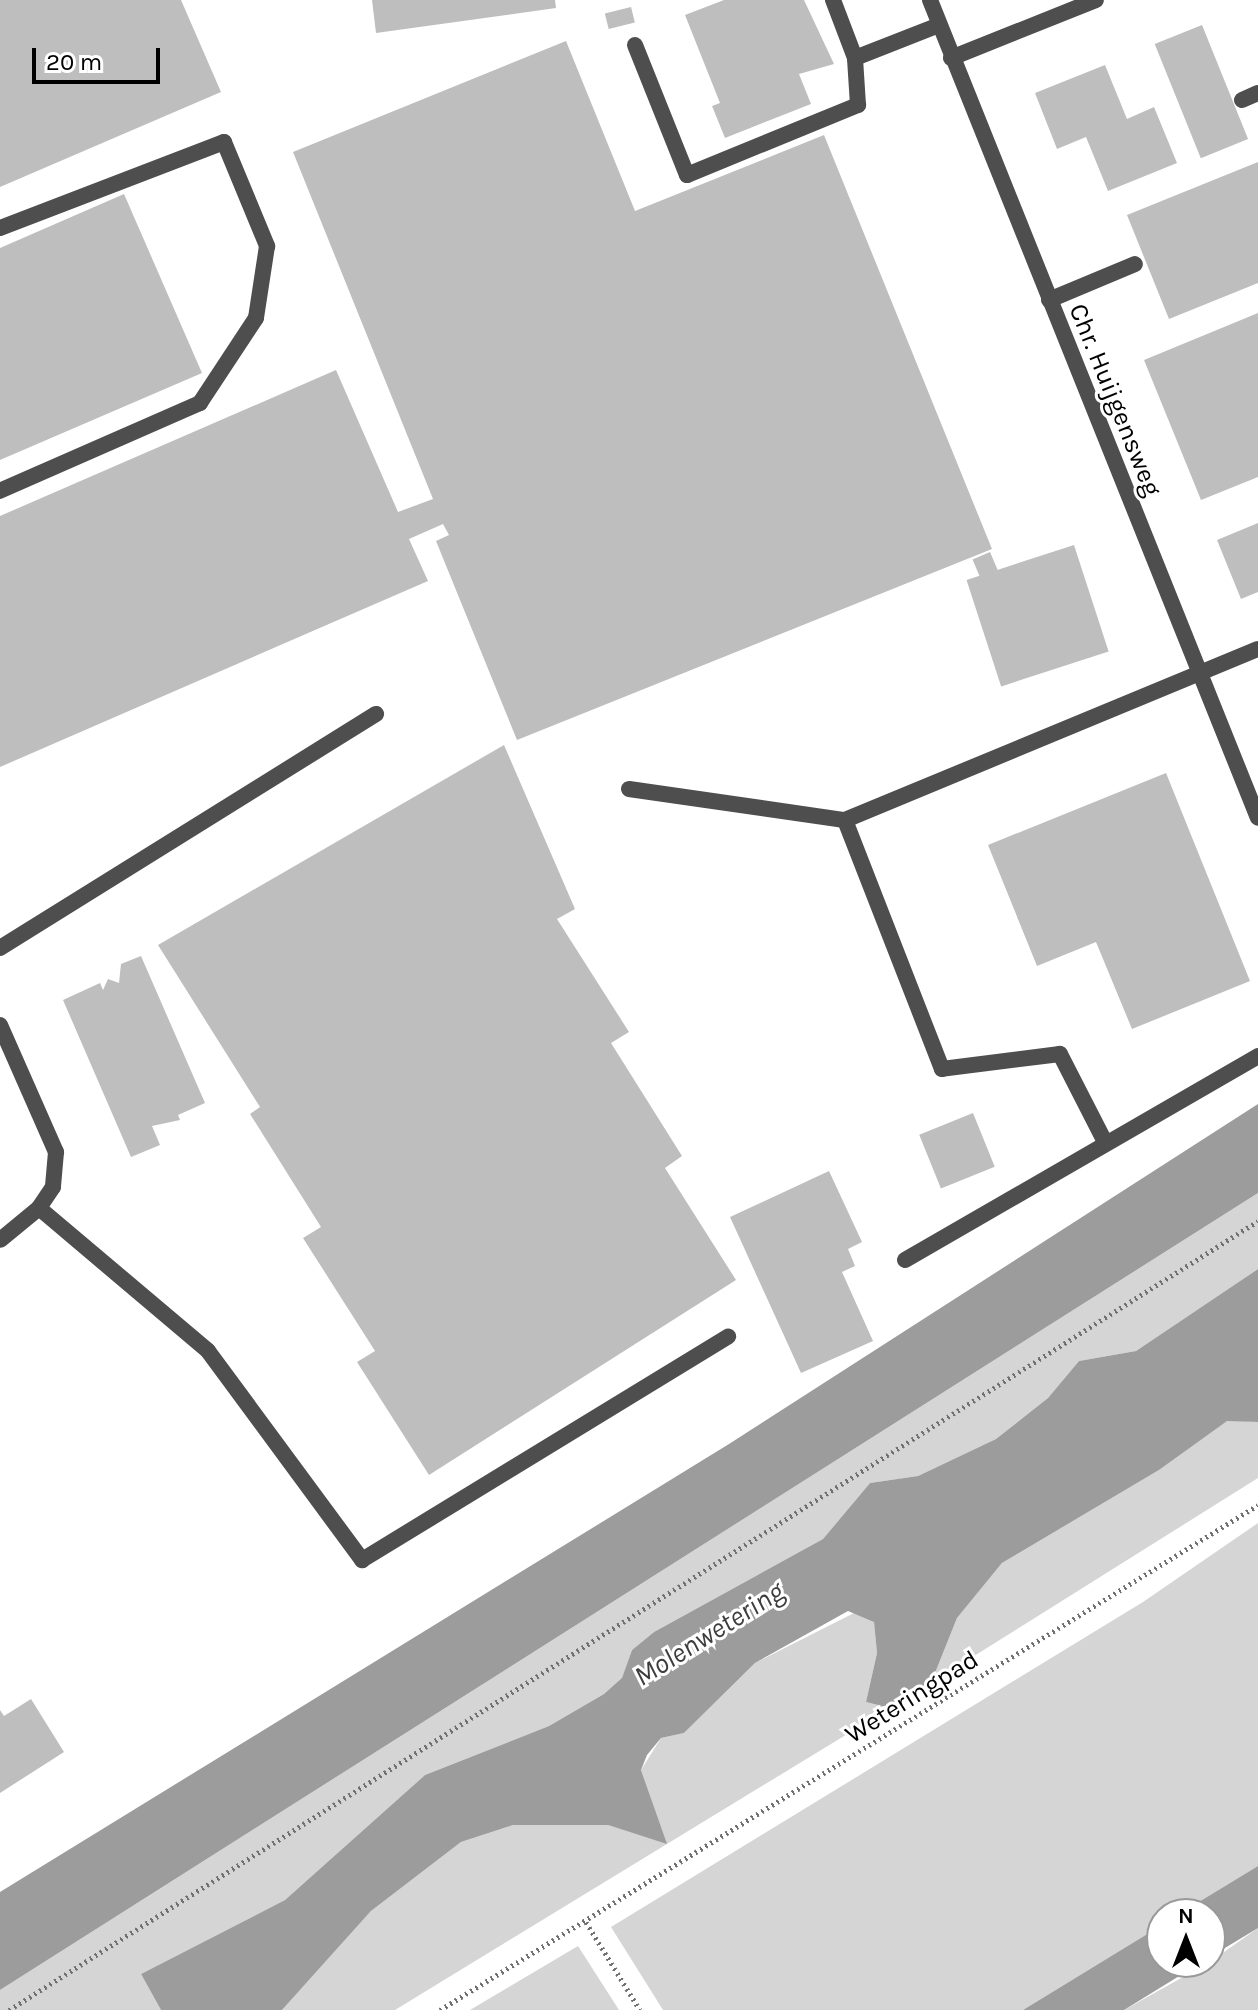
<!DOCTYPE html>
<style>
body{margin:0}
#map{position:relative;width:1258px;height:2010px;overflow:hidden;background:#fff;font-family:Karla,sans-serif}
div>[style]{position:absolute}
.green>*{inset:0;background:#d5d5d5}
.water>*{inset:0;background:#9c9c9c}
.building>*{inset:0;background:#bebebe;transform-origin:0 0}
.path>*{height:5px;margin-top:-2.5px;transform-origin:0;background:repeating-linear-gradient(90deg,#707070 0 2px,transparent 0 6px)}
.lane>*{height:16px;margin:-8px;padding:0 8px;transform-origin:8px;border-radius:8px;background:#4e4e4e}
.street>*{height:16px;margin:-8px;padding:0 8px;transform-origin:8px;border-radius:8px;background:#4e4e4e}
span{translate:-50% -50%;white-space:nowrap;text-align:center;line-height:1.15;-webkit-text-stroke:6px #fff;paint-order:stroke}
.street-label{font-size:26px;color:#000}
.water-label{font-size:28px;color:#3d3d3d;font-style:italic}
.north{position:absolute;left:1146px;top:1898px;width:80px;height:80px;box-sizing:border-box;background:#fff;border:2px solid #999;border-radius:50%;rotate:0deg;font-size:22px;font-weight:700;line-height:32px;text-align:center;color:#000}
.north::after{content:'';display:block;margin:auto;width:28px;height:36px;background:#000;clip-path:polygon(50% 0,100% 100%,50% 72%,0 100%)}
.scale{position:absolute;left:32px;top:48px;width:128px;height:36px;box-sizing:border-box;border:4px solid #000;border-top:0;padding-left:10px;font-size:24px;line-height:28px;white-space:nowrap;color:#000;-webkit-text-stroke:6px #fff;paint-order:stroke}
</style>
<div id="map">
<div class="green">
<div style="clip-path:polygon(1258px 1193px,1258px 1269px,1136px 1351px,1079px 1361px,1048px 1398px,996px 1439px,918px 1476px,870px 1483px,823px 1539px,654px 1632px,632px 1650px,622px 1679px,604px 1694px,549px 1726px,425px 1775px,285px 1900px,141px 1974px,161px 2010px,0 2010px,0 1990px)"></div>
<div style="clip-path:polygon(1227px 1420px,1258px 1422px,1258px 1478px,931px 1683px,957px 1618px,1002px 1563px,1159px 1470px)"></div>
<div style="clip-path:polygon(1258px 1523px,1258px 1866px,1179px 1914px,1162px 1914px,1162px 1925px,1023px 2010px,663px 2010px,611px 1927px,1143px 1602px)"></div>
<div style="clip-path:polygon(860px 1610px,874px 1621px,877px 1653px,866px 1702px,890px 1708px,395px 2010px,282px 2010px,371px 1911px,461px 1842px,513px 1825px,556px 1823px,608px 1825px,666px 1843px,641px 1770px,661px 1738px,684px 1733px,755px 1663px)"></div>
<div style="clip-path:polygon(1258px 1928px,1258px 2010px,1124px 2010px,1210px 1962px)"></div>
<div style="clip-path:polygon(578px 1946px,619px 2010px,470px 2010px)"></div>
</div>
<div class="water">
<div style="clip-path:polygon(1258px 1104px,1258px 1193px,0 1990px,0 1892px,729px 1444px)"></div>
<div style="clip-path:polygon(1258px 1269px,1258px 1422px,1227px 1421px,1159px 1470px,1002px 1563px,957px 1618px,931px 1683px,890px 1708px,866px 1702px,877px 1653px,874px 1622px,848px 1611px,755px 1663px,684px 1733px,661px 1738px,647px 1755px,641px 1770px,667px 1844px,608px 1825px,513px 1825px,461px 1842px,371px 1911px,282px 2010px,161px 2010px,141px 1974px,285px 1900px,425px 1775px,549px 1726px,604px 1694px,622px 1678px,632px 1650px,654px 1632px,823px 1539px,870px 1483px,918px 1476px,996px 1439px,1048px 1398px,1079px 1361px,1136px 1351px)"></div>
<div style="clip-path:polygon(1258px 1866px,1258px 1928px,1210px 1957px,1210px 1914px,1179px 1914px)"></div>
<div style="clip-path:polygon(1162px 1925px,1162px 1962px,1202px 1962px,1124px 2010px,1023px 2010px)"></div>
</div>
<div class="building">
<div style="clip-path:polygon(0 0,181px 0,221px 92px,0 187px)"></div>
<div style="clip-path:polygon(372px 0,555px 0,556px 8px,376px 33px)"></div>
<div style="clip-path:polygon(724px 0,804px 0,834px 64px,799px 74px,811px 104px,725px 138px,712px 106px,720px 103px,685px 15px)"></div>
<div style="left:631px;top:7px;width:16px;height:27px;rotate:76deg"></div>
<div style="left:1202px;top:25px;width:123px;height:51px;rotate:68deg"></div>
<div style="clip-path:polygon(566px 41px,635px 211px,824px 135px,992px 549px,517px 740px,436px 541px,449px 535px,443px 524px,409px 539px,428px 581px,0 767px,0 516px,336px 370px,398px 512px,433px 499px,293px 152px)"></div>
<div style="clip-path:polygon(1105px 65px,1127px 119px,1154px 107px,1177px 163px,1108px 191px,1086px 137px,1057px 149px,1035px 93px)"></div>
<div style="clip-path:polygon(1258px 162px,1258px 283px,1169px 319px,1127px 215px)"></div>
<div style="clip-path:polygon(124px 194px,202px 373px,0 460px,0 248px)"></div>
<div style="clip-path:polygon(1258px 313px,1258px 477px,1201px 500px,1144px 360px)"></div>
<div style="clip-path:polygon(1258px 523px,1258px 592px,1241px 599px,1217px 540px)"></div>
<div style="left:1074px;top:545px;width:112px;height:113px;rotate:72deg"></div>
<div style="left:990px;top:552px;width:28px;height:19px;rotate:67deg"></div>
<div style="clip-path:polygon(504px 745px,575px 909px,557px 919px,629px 1032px,611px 1043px,682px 1156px,665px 1168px,736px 1280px,429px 1475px,357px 1362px,375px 1351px,303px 1238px,321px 1227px,250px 1114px,260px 1107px,158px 945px)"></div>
<div style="clip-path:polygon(1166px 773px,1250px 981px,1132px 1029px,1096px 942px,1037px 966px,988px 845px)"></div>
<div style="clip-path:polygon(141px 956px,205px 1103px,178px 1115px,180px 1120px,152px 1126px,160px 1145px,131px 1157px,63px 1000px,100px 983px,103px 990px,108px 979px,119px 983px,121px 964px)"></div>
<div style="left:973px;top:1113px;width:58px;height:58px;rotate:68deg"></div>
<div style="clip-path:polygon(829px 1171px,862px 1242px,848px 1249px,855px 1266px,842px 1272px,873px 1341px,801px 1373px,730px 1217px)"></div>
<div style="clip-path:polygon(31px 1699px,64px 1752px,0 1793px,0 1710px,4px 1716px)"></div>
</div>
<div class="path">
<div style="left:586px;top:1922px;width:103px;rotate:58.5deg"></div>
<div style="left:9px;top:2010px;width:1477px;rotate:-32.28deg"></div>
<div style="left:440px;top:2010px;width:961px;rotate:-31.69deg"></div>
</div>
<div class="lane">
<div style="left:833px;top:0;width:62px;rotate:69.2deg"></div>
<div style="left:635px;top:45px;width:140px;rotate:68.2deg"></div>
<div style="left:687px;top:175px;width:185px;rotate:-22.3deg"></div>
<div style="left:858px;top:105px;width:47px;rotate:-93.7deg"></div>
<div style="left:855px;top:58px;width:90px;rotate:-21.4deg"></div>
<div style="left:1242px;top:100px;width:17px;rotate:-24deg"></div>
<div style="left:0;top:228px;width:240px;rotate:-21deg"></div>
<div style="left:224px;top:142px;width:113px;rotate:67.5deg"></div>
<div style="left:267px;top:246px;width:73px;rotate:98.7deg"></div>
<div style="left:256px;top:318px;width:102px;rotate:123.4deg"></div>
<div style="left:200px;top:403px;width:219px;rotate:156.3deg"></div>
<div style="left:1049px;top:300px;width:93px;rotate:-22.7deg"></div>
<div style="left:629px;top:789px;width:218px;rotate:8.2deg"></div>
<div style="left:0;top:948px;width:443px;rotate:-31.9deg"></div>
<div style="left:1105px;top:1142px;width:99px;rotate:-117.1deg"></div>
<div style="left:1060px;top:1054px;width:119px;rotate:172.8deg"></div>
<div style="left:942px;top:1069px;width:267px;rotate:-111.3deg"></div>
<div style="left:845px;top:820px;width:447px;rotate:-22.5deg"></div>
<div style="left:39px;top:1208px;width:221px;rotate:40.2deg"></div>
<div style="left:208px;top:1351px;width:260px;rotate:53.6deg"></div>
<div style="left:362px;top:1560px;width:429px;rotate:-31.4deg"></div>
<div style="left:905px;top:1260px;width:408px;rotate:-30deg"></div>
</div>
<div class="street">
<div style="left:930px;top:0;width:881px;rotate:68.15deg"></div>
<div style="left:951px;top:58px;width:156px;rotate:-21.8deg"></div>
<div style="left:0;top:1025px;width:139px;rotate:66.2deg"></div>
<div style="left:56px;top:1152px;width:35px;rotate:95deg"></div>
<div style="left:53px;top:1187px;width:25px;rotate:124deg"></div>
<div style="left:39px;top:1208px;width:50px;rotate:140.6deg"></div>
</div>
<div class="street-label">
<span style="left:1115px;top:400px;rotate:68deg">Chr. Huijgensweg</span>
<span style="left:912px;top:1697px;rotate:-32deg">Weteringpad</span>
</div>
<div class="water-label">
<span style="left:709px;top:1634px;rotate:-32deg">Molenwetering</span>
</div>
<div class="north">N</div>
<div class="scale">20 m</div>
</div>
